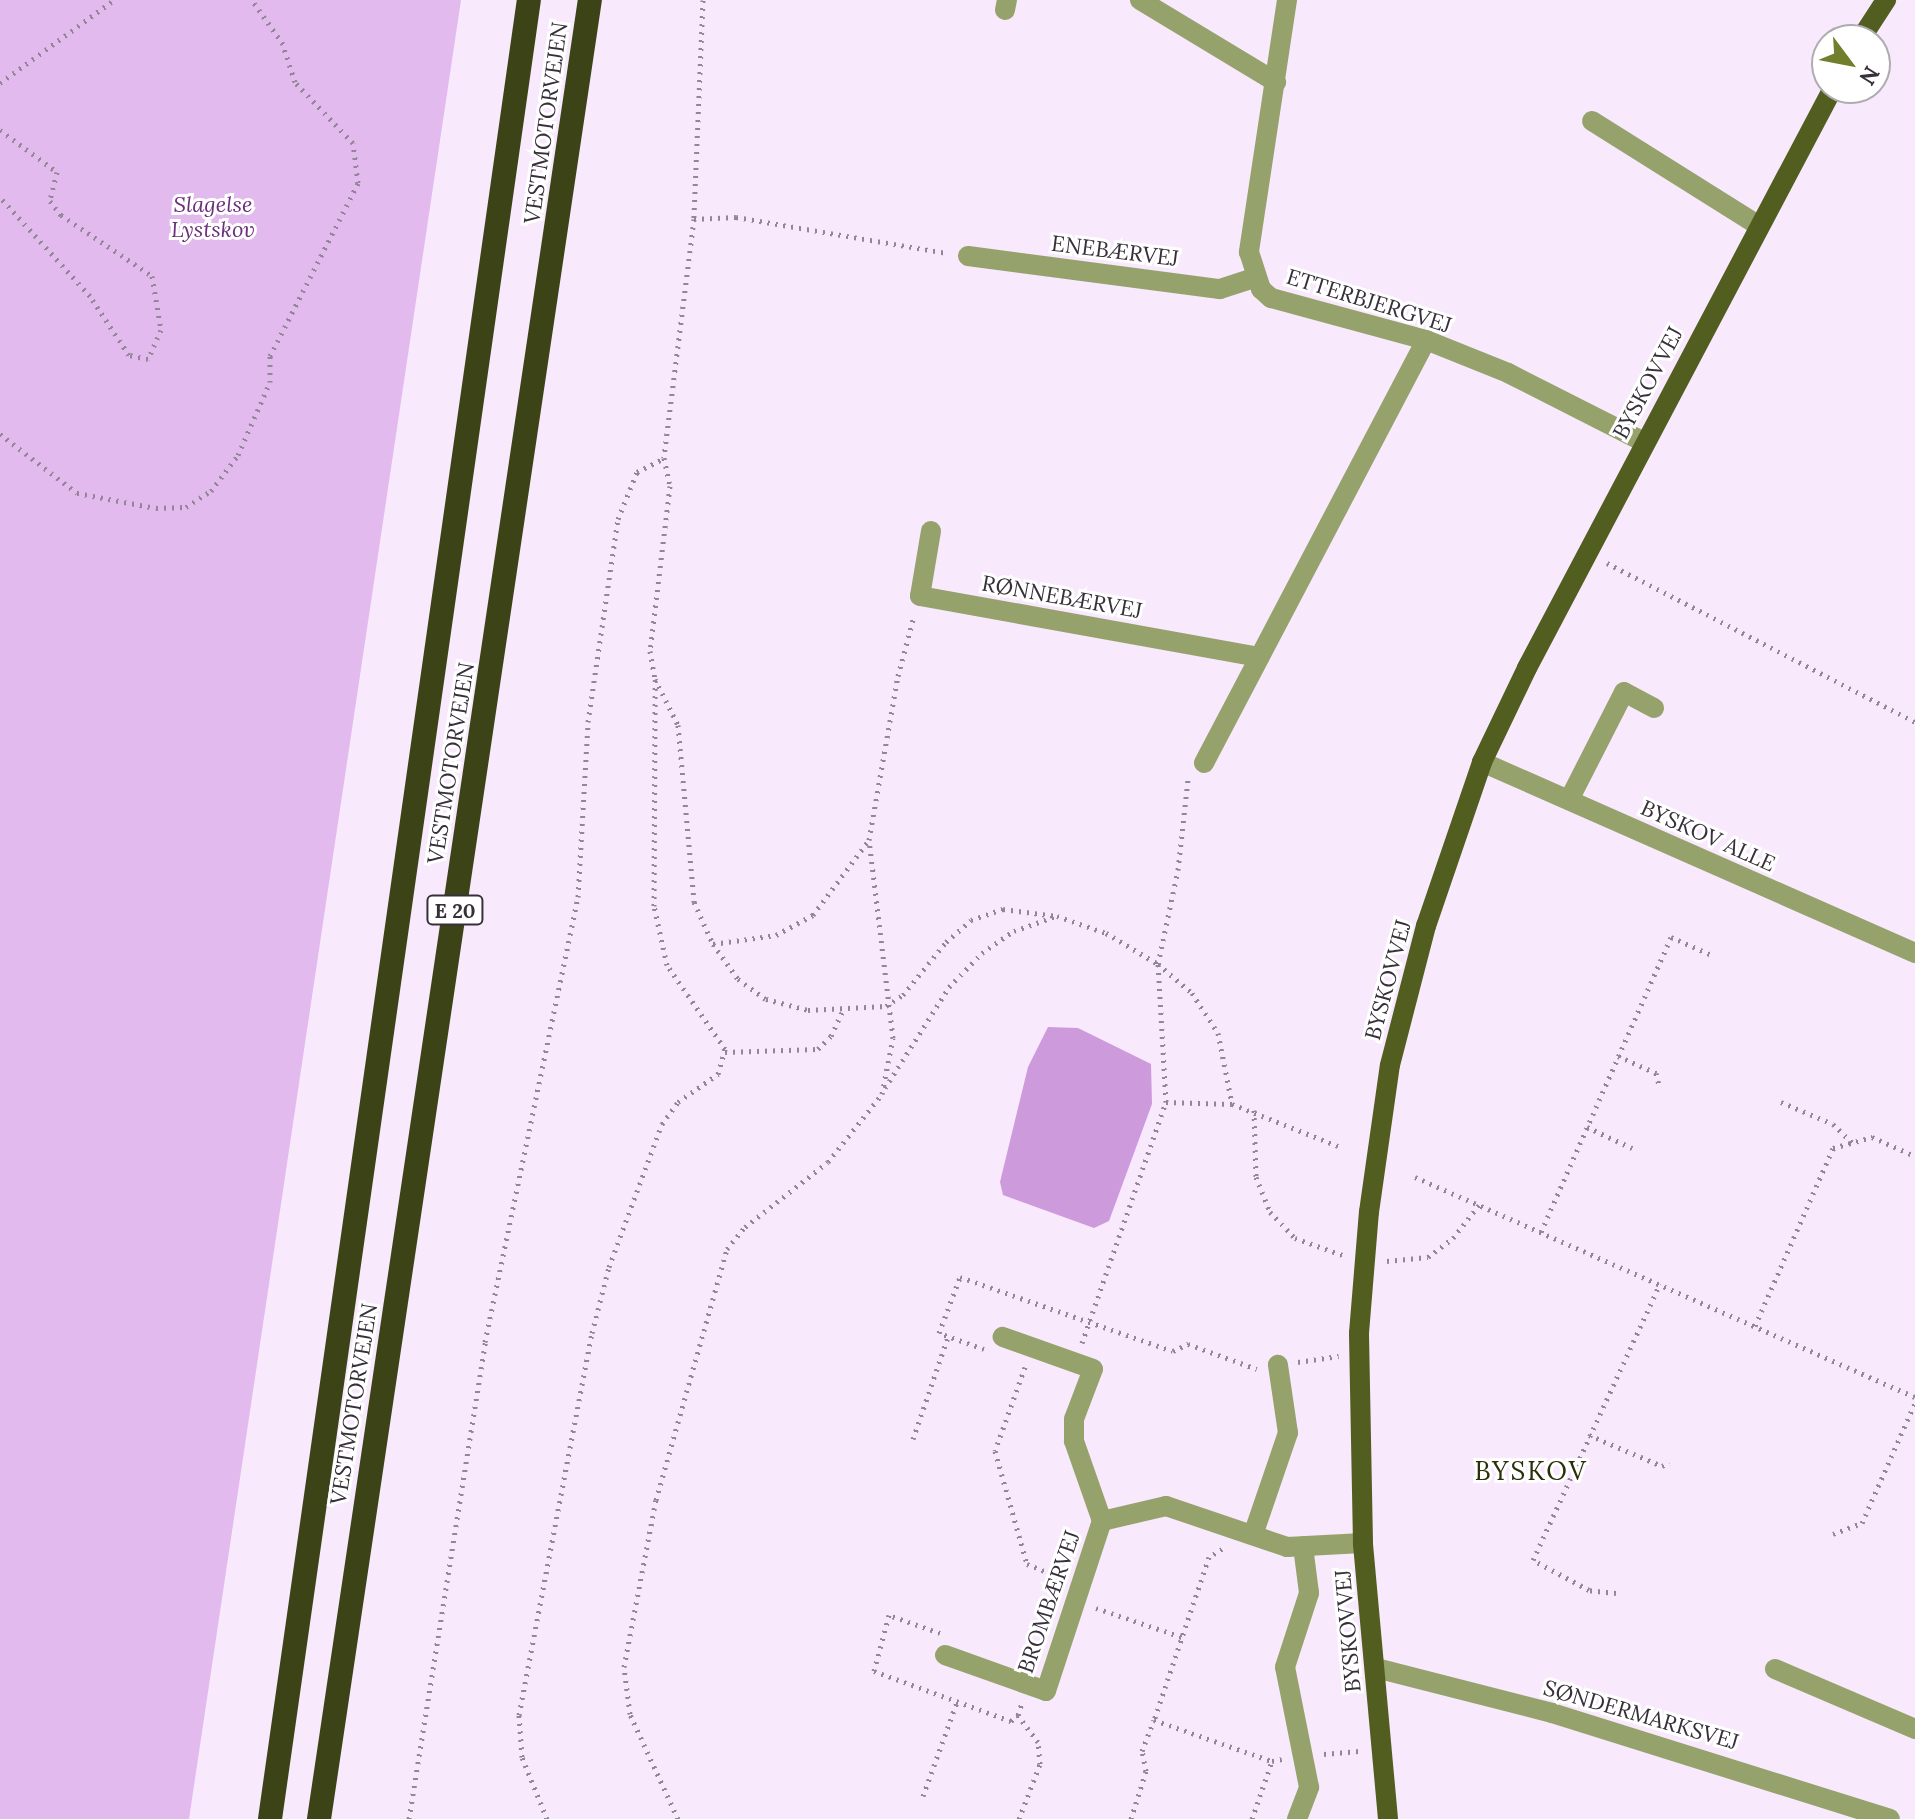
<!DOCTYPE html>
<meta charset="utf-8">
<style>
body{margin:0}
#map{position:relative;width:1915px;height:1819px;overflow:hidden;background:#f8e9fd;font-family:Lora,serif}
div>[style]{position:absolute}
.green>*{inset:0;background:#e2baed}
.water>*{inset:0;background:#cd9adb}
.path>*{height:5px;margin-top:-2.5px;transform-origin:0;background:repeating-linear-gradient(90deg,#928796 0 2px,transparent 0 8px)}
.minor>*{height:20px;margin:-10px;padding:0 10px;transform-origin:10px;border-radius:10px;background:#96a26c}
.major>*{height:20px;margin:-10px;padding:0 10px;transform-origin:10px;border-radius:10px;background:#525d20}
.highway>*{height:24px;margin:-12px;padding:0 12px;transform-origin:12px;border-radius:12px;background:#3c4417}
span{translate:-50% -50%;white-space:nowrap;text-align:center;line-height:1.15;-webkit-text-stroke:6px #fff;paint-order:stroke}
.shield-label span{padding:2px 6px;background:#fff;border:2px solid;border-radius:6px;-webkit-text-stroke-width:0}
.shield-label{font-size:20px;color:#372f39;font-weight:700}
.street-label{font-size:22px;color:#372f39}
.park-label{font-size:22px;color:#6c2f7c;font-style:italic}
.quarter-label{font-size:26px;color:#2a3008;letter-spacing:2px}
.north{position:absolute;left:1811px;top:24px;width:80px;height:80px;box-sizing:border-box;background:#fff;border:2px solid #afacb0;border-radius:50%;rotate:122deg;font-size:22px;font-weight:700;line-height:32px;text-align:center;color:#372f39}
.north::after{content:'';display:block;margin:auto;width:28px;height:36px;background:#717f2c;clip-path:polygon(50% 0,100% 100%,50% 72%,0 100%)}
</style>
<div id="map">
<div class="green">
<div style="clip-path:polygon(0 0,461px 0,189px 1819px,0 1819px)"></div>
</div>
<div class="water">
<div style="clip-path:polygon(1048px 1027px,1078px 1028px,1151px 1064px,1152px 1104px,1109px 1221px,1094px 1228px,1003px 1195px,1000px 1182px,1028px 1067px)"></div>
</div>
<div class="path">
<div style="left:703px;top:0;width:219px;rotate:92.4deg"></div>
<div style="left:694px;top:219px;width:241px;rotate:97.2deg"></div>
<div style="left:664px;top:458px;width:29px;rotate:78deg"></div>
<div style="left:670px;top:486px;width:166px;rotate:96.9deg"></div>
<div style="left:650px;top:651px;width:28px;rotate:80deg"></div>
<div style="left:655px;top:679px;width:51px;rotate:63.4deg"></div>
<div style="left:678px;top:725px;width:178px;rotate:84.8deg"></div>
<div style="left:694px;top:902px;width:46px;rotate:65.7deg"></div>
<div style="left:713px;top:944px;width:43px;rotate:54.5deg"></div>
<div style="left:738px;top:979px;width:34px;rotate:36deg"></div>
<div style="left:766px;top:999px;width:43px;rotate:14.7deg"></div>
<div style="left:808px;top:1010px;width:78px;rotate:-2.9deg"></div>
<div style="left:886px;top:1006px;width:20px;rotate:-33deg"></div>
<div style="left:903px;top:995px;width:68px;rotate:-50.9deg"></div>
<div style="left:946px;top:942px;width:33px;rotate:-41deg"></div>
<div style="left:971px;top:920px;width:34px;rotate:-19deg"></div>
<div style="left:1003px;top:909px;width:54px;rotate:7.4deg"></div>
<div style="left:1057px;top:916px;width:52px;rotate:19.1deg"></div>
<div style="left:1106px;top:933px;width:61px;rotate:30.8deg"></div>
<div style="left:1158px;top:964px;width:45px;rotate:40.5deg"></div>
<div style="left:1192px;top:993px;width:48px;rotate:57deg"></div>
<div style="left:1218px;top:1033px;width:72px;rotate:78.8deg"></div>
<div style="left:0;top:83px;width:141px;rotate:-36.1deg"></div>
<div style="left:0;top:130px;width:71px;rotate:36.4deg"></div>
<div style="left:57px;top:172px;width:30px;rotate:104deg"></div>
<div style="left:50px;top:201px;width:18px;rotate:52deg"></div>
<div style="left:61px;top:215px;width:110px;rotate:33.8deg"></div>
<div style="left:152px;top:276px;width:55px;rotate:80.5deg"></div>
<div style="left:161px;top:330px;width:32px;rotate:114deg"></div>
<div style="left:148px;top:359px;width:19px;rotate:-168deg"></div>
<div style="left:129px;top:355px;width:71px;rotate:-123.5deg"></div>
<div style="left:90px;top:296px;width:134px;rotate:-132.3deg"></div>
<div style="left:694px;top:219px;width:42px;rotate:-2.7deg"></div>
<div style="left:736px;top:217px;width:213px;rotate:9.7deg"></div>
<div style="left:0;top:434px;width:97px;rotate:37.5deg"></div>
<div style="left:77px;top:493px;width:80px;rotate:10.8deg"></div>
<div style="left:156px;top:508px;width:30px;rotate:-2deg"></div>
<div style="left:186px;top:507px;width:30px;rotate:-33deg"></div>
<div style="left:211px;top:491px;width:45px;rotate:-53.1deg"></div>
<div style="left:238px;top:455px;width:80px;rotate:-66.3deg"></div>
<div style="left:270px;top:382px;width:26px;rotate:-90deg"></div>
<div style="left:270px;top:356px;width:194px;rotate:-63deg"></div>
<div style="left:358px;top:183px;width:40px;rotate:-97.1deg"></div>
<div style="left:353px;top:143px;width:84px;rotate:-133.6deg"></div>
<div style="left:295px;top:82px;width:40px;rotate:-108deg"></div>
<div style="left:283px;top:44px;width:54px;rotate:-125.2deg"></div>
<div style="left:1607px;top:563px;width:347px;rotate:27.3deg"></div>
<div style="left:713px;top:944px;width:64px;rotate:-8.1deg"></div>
<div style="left:776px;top:935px;width:42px;rotate:-28.4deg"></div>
<div style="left:813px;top:915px;width:94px;rotate:-53.3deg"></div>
<div style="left:869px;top:840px;width:167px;rotate:-80deg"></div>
<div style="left:898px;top:676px;width:62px;rotate:-75.1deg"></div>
<div style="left:725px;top:1052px;width:93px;rotate:-1.8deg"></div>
<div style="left:818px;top:1049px;width:18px;rotate:-45deg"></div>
<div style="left:831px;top:1036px;width:31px;rotate:-65deg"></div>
<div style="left:1618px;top:1056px;width:42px;rotate:24.1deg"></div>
<div style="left:1656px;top:1073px;width:12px;rotate:76deg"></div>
<div style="left:885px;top:1088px;width:120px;rotate:-57.6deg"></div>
<div style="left:949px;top:987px;width:47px;rotate:-45.9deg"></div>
<div style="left:982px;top:953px;width:39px;rotate:-35deg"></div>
<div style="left:1014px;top:931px;width:45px;rotate:-19.7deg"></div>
<div style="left:1166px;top:1102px;width:66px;rotate:1.7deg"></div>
<div style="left:1232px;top:1104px;width:114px;rotate:21.6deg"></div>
<div style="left:1781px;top:1102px;width:56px;rotate:22.9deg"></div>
<div style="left:1833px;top:1124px;width:28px;rotate:44deg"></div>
<div style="left:1254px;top:1110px;width:67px;rotate:88.3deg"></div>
<div style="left:1256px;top:1177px;width:38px;rotate:68deg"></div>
<div style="left:1270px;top:1212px;width:36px;rotate:46deg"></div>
<div style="left:1295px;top:1238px;width:53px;rotate:19.8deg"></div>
<div style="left:1587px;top:1127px;width:50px;rotate:25deg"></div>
<div style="left:1415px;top:1177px;width:546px;rotate:23.75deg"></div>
<div style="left:1541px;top:1232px;width:322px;rotate:-66.2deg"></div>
<div style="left:1671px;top:937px;width:47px;rotate:23.8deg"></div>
<div style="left:1387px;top:1261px;width:41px;rotate:-5.6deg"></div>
<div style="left:1428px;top:1257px;width:31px;rotate:-37deg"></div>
<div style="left:1453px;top:1238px;width:42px;rotate:-51.8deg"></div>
<div style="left:1755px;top:1326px;width:194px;rotate:-66.3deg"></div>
<div style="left:1833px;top:1148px;width:41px;rotate:-15.8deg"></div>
<div style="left:1872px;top:1137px;width:47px;rotate:23.8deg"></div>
<div style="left:1082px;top:1343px;width:255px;rotate:-70.8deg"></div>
<div style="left:1166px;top:1102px;width:138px;rotate:-93.3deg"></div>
<div style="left:1158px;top:964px;width:96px;rotate:-78deg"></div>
<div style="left:1178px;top:870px;width:92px;rotate:-83.7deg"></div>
<div style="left:984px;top:1349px;width:48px;rotate:-160.4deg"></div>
<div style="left:939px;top:1333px;width:60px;rotate:-69.4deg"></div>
<div style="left:960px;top:1277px;width:225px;rotate:19.2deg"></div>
<div style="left:1173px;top:1351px;width:17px;rotate:-25deg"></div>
<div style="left:1188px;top:1344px;width:73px;rotate:19.9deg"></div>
<div style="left:1298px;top:1362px;width:41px;rotate:-8.3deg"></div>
<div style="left:1025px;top:1367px;width:89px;rotate:109.7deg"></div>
<div style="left:995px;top:1451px;width:117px;rotate:74.2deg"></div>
<div style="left:1027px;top:1564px;width:35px;rotate:22deg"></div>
<div style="left:1589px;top:1435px;width:79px;rotate:23deg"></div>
<div style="left:1662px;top:1466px;width:8px;rotate:-23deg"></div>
<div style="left:913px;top:1439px;width:108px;rotate:-71.1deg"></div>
<div style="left:1833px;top:1534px;width:31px;rotate:-21deg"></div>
<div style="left:1862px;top:1523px;width:131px;rotate:-66.2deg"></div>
<div style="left:1222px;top:1549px;width:15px;rotate:148deg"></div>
<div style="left:1209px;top:1557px;width:172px;rotate:108.6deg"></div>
<div style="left:1154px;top:1720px;width:125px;rotate:19.2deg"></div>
<div style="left:1272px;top:1761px;width:10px;rotate:-11deg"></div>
<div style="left:1616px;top:1593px;width:27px;rotate:-174deg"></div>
<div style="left:1589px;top:1590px;width:64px;rotate:-151.8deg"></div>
<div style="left:1533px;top:1560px;width:304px;rotate:-65.3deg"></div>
<div style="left:1096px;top:1608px;width:91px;rotate:18.6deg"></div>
<div style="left:940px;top:1633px;width:54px;rotate:-160.6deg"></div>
<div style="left:889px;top:1615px;width:58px;rotate:105deg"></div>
<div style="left:874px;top:1671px;width:146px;rotate:20.1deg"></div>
<div style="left:1011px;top:1721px;width:9px;rotate:-41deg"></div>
<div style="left:1324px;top:1754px;width:38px;rotate:-5deg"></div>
<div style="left:923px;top:1796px;width:100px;rotate:-70.1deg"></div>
<div style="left:409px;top:1819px;width:483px;rotate:-80.9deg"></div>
<div style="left:485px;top:1342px;width:455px;rotate:-78.2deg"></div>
<div style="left:578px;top:897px;width:175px;rotate:-86.7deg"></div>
<div style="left:588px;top:722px;width:205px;rotate:-81.6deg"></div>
<div style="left:618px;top:519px;width:51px;rotate:-68deg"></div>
<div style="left:637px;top:472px;width:30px;rotate:-27deg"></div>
<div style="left:547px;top:1819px;width:67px;rotate:-112deg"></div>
<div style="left:522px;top:1757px;width:42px;rotate:-94.1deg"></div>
<div style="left:519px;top:1715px;width:389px;rotate:-79.2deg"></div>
<div style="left:592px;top:1333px;width:68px;rotate:-75.6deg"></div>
<div style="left:609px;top:1267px;width:153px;rotate:-69.7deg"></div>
<div style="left:662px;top:1124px;width:27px;rotate:-54deg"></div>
<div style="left:678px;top:1102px;width:49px;rotate:-35deg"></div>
<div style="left:718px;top:1074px;width:26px;rotate:-74deg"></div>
<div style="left:725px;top:1049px;width:102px;rotate:-124.6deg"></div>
<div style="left:667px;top:965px;width:60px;rotate:-102.4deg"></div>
<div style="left:654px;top:906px;width:226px;rotate:-89.7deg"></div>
<div style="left:678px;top:1819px;width:115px;rotate:-114.6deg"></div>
<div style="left:630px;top:1714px;width:47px;rotate:-97.3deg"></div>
<div style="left:624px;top:1667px;width:170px;rotate:-79.2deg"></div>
<div style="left:656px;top:1500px;width:261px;rotate:-74.2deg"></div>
<div style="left:727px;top:1249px;width:28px;rotate:-51deg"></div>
<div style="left:745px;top:1227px;width:105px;rotate:-38.1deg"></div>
<div style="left:828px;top:1162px;width:87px;rotate:-51.5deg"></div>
<div style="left:882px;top:1094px;width:57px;rotate:-78.9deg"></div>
<div style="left:893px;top:1038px;width:199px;rotate:-96.9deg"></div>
<div style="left:1019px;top:1819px;width:59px;rotate:-69.1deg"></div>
<div style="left:1040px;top:1764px;width:22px;rotate:-95deg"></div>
<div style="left:1038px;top:1742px;width:34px;rotate:-127deg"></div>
<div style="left:1018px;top:1715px;width:13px;rotate:-72deg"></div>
<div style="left:1131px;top:1819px;width:50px;rotate:-72.6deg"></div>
<div style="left:1146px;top:1771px;width:20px;rotate:-101deg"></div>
<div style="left:1142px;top:1751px;width:33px;rotate:-69deg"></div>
<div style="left:1252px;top:1819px;width:61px;rotate:-71deg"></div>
</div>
<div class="minor">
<div style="left:1140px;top:0;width:159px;rotate:31.1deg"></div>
<div style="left:1287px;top:0;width:255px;rotate:98.6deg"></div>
<div style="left:1249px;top:252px;width:39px;rotate:72deg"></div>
<div style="left:1261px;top:289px;width:13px;rotate:42deg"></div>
<div style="left:1271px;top:298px;width:161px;rotate:15.2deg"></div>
<div style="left:1426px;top:340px;width:88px;rotate:21.9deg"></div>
<div style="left:1508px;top:373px;width:153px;rotate:26.9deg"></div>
<div style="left:1005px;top:10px;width:10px;rotate:-79deg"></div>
<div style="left:1592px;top:121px;width:196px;rotate:32.1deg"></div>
<div style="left:968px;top:256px;width:254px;rotate:7.5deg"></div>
<div style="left:1220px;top:289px;width:36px;rotate:-18deg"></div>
<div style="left:931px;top:531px;width:66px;rotate:99.6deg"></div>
<div style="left:920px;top:596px;width:345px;rotate:10.2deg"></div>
<div style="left:1482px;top:762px;width:473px;rotate:23.8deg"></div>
<div style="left:1204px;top:763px;width:478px;rotate:-62.3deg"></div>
<div style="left:1569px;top:800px;width:121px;rotate:-63deg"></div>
<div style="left:1624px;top:692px;width:34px;rotate:28deg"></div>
<div style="left:1102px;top:1521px;width:66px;rotate:-13.2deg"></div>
<div style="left:1166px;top:1506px;width:128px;rotate:18.7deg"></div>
<div style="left:1287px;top:1547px;width:76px;rotate:-3deg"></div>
<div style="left:1253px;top:1535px;width:108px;rotate:-71.1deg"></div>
<div style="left:1288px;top:1433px;width:69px;rotate:-98.4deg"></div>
<div style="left:945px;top:1655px;width:107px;rotate:19.6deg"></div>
<div style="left:1046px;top:1691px;width:179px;rotate:-71.8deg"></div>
<div style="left:1102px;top:1521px;width:85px;rotate:-109.3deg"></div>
<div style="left:1074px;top:1441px;width:22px;rotate:-90deg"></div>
<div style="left:1074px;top:1419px;width:53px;rotate:-69.2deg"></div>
<div style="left:1093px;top:1369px;width:96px;rotate:-160.4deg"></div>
<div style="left:1376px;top:1668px;width:182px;rotate:14.3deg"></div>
<div style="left:1552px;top:1713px;width:354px;rotate:17.4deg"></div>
<div style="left:1775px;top:1669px;width:152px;rotate:23.2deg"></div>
<div style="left:1297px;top:1819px;width:34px;rotate:-69deg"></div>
<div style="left:1309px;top:1787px;width:122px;rotate:-101.3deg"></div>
<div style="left:1285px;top:1667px;width:78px;rotate:-72deg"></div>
<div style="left:1309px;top:1593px;width:47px;rotate:-97.3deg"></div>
</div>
<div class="major">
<div style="left:1860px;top:40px;width:48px;rotate:-57deg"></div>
<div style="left:1388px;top:1819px;width:277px;rotate:-95.2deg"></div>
<div style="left:1363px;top:1543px;width:210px;rotate:-91.1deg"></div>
<div style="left:1359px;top:1333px;width:121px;rotate:-85.3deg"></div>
<div style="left:1369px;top:1212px;width:148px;rotate:-81.9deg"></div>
<div style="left:1390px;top:1065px;width:144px;rotate:-75.5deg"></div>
<div style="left:1426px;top:926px;width:173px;rotate:-71.1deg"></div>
<div style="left:1482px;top:762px;width:104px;rotate:-64.4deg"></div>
<div style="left:1527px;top:668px;width:656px;rotate:-62.18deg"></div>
</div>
<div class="highway">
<div style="left:270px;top:1819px;width:1837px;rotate:-81.9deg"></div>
<div style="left:319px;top:1819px;width:1839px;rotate:-81.53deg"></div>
</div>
<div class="shield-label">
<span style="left:455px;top:910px">E 20</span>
</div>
<div class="street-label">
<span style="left:546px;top:123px;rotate:-82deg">VESTMOTORVEJEN</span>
<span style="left:1115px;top:251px;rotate:7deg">ENEBÆRVEJ</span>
<span style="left:1369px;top:301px;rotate:17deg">ETTERBJERGVEJ</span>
<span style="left:1648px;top:383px;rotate:-62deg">BYSKOVVEJ</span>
<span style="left:1062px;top:597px;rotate:10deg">RØNNEBÆRVEJ</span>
<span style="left:451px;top:763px;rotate:-81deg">VESTMOTORVEJEN</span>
<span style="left:1708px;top:836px;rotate:24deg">BYSKOV ALLE</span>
<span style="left:1388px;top:980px;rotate:-75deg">BYSKOVVEJ</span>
<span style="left:354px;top:1404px;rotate:-81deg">VESTMOTORVEJEN</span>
<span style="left:1049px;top:1602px;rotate:-71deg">BROMBÆRVEJ</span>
<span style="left:1348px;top:1631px;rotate:-95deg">BYSKOVVEJ</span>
<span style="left:1641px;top:1715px;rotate:16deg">SØNDERMARKSVEJ</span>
</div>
<div class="park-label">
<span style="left:213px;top:217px">Slagelse<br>Lystskov</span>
</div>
<div class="quarter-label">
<span style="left:1531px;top:1471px">BYSKOV</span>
</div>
<div class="north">N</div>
</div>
